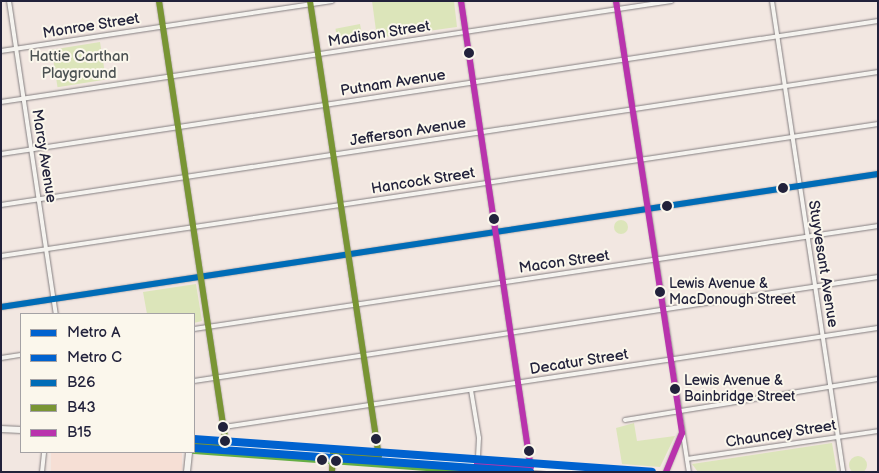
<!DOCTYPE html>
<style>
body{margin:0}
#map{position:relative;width:879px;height:473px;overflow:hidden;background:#f2e7e1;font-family:"Balsamiq Sans",sans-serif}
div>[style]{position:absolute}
.built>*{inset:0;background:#f6dfd5;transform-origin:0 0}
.green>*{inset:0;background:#dce5ba;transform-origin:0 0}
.round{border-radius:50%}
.roads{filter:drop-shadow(0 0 1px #847f81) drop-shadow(0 0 1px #847f81)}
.street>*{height:4px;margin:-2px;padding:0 2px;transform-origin:2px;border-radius:2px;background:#f5f3ef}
.secondary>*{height:5.5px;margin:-2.75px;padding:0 2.75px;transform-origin:2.75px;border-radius:2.75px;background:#f5f3ef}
.bus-1>*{height:6px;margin:-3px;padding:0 3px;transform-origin:3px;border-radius:3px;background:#006cb7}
.bus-2>*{height:6px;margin:-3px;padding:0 3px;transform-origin:3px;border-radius:3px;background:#799534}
.bus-3>*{height:6px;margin:-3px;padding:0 3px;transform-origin:3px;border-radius:3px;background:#b933ad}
.bus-4>*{height:6px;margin:-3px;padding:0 3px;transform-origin:3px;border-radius:3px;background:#65ae44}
.metro-1>*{height:8px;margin:-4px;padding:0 4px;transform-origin:4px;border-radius:4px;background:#0062cf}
.metro-2>*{height:8px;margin:-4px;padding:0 4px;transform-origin:4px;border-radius:4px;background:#0062cf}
.dots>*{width:14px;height:14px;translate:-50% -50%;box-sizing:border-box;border:2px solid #fbf7ec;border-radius:50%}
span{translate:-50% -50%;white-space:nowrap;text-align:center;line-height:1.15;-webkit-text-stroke:4px #fbf7ec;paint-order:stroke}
.bus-label{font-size:14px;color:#22223b}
.left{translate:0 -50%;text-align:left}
.street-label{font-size:15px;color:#22223b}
.park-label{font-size:15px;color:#4c5253}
.frame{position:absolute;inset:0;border:2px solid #22223b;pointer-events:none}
.legend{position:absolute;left:20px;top:313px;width:175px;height:140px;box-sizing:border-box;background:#fbf7ec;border:1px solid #a4a2a5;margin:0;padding:6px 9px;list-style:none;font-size:15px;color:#22223b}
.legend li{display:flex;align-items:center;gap:10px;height:25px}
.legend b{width:25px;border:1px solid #a4a2a5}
</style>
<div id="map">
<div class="built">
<div style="left:51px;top:452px;width:131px;height:20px"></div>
</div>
<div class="green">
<div style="clip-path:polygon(372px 1px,454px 1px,457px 27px,377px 38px)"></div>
<div style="left:360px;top:24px;width:16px;height:25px;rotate:79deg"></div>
<div style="left:100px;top:42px;width:38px;height:49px;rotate:81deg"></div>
<div class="round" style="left:614px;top:220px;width:14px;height:14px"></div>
<div style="clip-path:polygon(196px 284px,202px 321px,194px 323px,194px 314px,147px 314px,143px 292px)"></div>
<div style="clip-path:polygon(634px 423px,637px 441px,675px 436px,660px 467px,622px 464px,616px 428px)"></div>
<div style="clip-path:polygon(832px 443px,837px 472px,698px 472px,692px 464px)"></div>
<div class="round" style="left:849px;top:456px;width:18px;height:18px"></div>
</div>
<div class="roads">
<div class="street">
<div style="left:9px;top:1px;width:317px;rotate:81.5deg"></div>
<div style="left:159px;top:1px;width:449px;rotate:81.4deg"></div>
<div style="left:310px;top:1px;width:460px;rotate:81.4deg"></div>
<div style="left:461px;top:1px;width:471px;rotate:81.5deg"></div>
<div style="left:616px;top:1px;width:477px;rotate:81.2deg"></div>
<div style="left:772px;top:1px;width:476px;rotate:81.4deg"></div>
<div style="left:1px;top:51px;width:335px;rotate:-8.6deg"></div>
<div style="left:1px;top:102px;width:678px;rotate:-8.57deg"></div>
<div style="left:1px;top:154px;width:887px;rotate:-8.62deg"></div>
<div style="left:1px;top:205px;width:887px;rotate:-8.62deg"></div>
<div style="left:1px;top:256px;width:887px;rotate:-8.56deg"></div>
<div style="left:1px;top:307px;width:887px;rotate:-8.62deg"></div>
<div style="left:194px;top:329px;width:692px;rotate:-8.56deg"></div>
<div style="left:1px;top:358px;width:20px;rotate:-9deg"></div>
<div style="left:194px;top:381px;width:692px;rotate:-8.65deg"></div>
<div style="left:471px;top:390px;width:49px;rotate:80.5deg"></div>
<div style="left:479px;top:438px;width:34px;rotate:93deg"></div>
<div style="left:625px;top:420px;width:256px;rotate:-9.2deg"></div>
<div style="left:224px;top:427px;width:661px;rotate:-8.61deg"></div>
<div style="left:687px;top:459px;width:193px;rotate:-8.3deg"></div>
<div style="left:42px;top:472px;width:20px;rotate:-84deg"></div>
<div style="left:332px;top:472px;width:20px;rotate:-87deg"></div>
<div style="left:666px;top:472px;width:40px;rotate:-68deg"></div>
</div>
<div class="secondary">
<div style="left:1px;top:429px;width:20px;rotate:3deg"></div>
<div style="left:194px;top:442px;width:411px;rotate:4.2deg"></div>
<div style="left:187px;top:472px;width:20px;rotate:-84deg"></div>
</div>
</div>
<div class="bus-1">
<div style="left:1px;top:307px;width:887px;rotate:-8.62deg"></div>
</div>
<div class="bus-2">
<div style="left:159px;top:1px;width:449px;rotate:81.4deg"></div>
<div style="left:226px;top:445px;width:32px;rotate:-175deg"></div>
<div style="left:310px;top:1px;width:460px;rotate:81.4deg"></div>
<div style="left:379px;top:456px;width:46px;rotate:-175deg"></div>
<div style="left:333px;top:452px;width:20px;rotate:93deg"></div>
</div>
<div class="bus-3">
<div style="left:461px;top:1px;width:471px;rotate:81.5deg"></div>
<div style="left:531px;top:467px;width:54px;rotate:-175.8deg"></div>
<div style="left:477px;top:463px;width:9px;rotate:90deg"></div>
<div style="left:616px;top:1px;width:437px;rotate:81.3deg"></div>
<div style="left:682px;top:433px;width:42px;rotate:112.3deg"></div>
</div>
<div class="bus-4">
<div style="left:194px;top:451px;width:288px;rotate:4.2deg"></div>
</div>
<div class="metro-1">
<div style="left:194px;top:439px;width:459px;rotate:4.1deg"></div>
</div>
<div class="metro-2">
<div style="left:194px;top:448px;width:337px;rotate:4.1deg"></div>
</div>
<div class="dots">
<div style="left:469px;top:53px;background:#22223b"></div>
<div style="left:783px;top:188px;background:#22223b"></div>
<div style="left:667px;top:206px;background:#22223b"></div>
<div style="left:494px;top:219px;background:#22223b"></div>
<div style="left:660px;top:292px;background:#22223b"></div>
<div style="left:675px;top:389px;background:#22223b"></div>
<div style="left:223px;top:427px;background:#22223b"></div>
<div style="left:376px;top:439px;background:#22223b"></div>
<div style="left:225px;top:441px;background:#22223b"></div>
<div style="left:529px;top:451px;background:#22223b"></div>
<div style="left:322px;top:460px;background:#22223b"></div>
<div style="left:336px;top:461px;background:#22223b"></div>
</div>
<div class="bus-label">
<span class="left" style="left:669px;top:292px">Lewis Avenue &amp;<br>MacDonough Street</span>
<span class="left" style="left:684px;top:389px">Lewis Avenue &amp;<br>Bainbridge Street</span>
</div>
<div class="street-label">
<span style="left:91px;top:26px;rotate:-9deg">Monroe Street</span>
<span style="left:379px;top:34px;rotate:-9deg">Madison Street</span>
<span style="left:393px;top:83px;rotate:-9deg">Putnam Avenue</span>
<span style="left:408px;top:132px;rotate:-9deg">Jefferson Avenue</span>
<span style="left:44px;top:156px;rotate:81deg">Marcy Avenue</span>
<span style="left:423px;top:181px;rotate:-9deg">Hancock Street</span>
<span style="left:564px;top:262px;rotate:-8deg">Macon Street</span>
<span style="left:823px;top:264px;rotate:81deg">Stuyvesant Avenue</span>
<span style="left:579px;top:362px;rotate:-9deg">Decatur Street</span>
<span style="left:781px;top:434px;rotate:-9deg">Chauncey Street</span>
</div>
<div class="park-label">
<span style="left:79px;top:65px">Hattie Carthan<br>Playground</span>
</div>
<div class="frame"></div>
<ul class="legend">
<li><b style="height:6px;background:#0062cf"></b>Metro A</li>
<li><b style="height:6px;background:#0062cf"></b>Metro C</li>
<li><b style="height:6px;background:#006cb7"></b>B26</li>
<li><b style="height:6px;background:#799534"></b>B43</li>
<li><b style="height:6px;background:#b933ad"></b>B15</li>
</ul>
</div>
